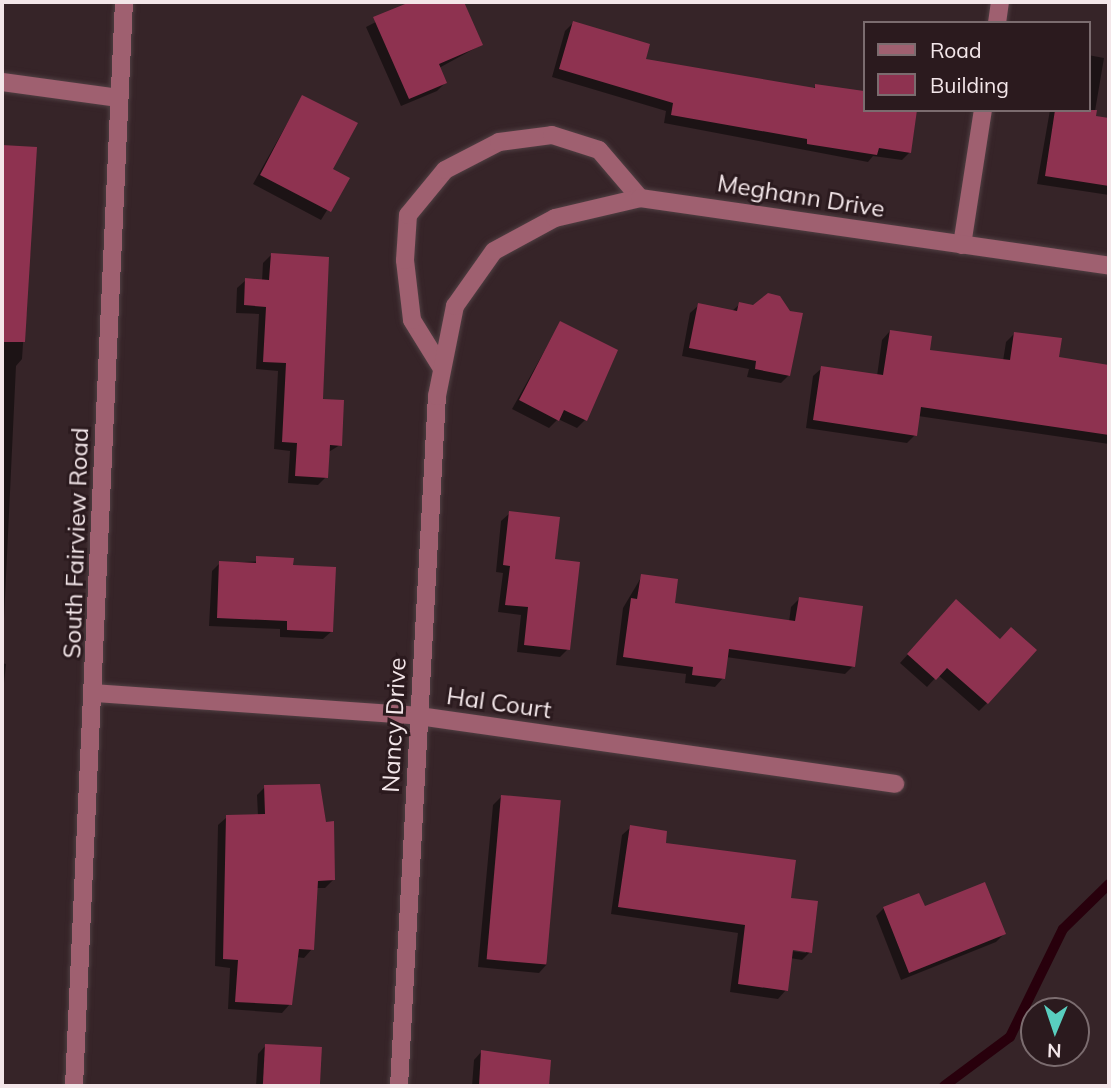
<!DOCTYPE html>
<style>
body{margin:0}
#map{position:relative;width:1111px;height:1088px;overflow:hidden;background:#362428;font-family:Mulish,sans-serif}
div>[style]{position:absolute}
.shadow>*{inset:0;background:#0007}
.stream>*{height:10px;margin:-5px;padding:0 5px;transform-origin:5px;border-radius:5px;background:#28000c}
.building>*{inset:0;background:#8e3250;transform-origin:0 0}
.roads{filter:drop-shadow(0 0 2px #503f43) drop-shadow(0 0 2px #503f43)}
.minor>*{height:18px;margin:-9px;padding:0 9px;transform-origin:9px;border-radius:9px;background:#9f6070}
span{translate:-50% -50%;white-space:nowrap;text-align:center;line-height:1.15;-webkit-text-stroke:6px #2b1a1e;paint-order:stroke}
.street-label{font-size:24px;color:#f3e6e9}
.frame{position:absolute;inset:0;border:4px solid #f3e6e9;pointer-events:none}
.legend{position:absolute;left:863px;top:21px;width:228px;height:91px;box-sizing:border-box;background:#2b1a1e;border:2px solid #7b6c6f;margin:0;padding:9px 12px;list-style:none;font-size:21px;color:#f3e6e9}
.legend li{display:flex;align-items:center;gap:14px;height:35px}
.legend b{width:35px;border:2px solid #7b6c6f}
.north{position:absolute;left:1020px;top:997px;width:70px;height:70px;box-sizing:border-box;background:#2b1a1e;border:2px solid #7b6c6f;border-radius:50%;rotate:182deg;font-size:19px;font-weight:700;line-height:28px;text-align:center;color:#f3e6e9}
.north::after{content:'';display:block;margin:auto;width:24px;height:32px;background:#59cebf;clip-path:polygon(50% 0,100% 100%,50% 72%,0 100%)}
</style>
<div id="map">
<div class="shadow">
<div style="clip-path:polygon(415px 2px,463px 2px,481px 45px,439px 68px,445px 83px,437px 91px,401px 106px,366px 27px)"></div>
<div style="clip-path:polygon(573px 23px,643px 60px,812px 89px,816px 86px,864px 92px,864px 110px,910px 152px,902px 160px,873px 156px,868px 162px,664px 123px,666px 111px,552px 77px,565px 31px)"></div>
<div style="clip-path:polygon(1088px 55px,1104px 58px,1094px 117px,1109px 120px,1109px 195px,1037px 184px,1050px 110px,1088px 110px)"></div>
<div style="clip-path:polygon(302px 97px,331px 170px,347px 178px,321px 220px,253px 184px)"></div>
<div style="clip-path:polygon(2px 147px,36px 149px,22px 359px,16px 366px,2px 661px)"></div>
<div style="clip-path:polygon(271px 255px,340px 445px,327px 453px,326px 477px,318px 485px,288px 483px,290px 451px,274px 449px,278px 371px,256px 369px,259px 314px,236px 313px,237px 288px,246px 280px,262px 281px,263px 263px)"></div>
<div style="clip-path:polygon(740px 304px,789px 375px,781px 383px,747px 377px,749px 369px,682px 356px,690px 313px,699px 305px,732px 311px)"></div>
<div style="clip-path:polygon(560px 323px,585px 420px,577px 428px,558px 419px,549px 428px,512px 409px)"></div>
<div style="clip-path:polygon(890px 331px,928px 351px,1003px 361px,1006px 342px,1014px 334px,1057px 358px,1109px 366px,1109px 444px,918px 416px,915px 435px,907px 443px,806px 428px,813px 376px,822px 368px,877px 376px,882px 340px)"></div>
<div style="clip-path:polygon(510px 513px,554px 561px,568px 649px,560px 657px,517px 652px,521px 615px,498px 612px,503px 573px,496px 572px,501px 521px)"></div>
<div style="clip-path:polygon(292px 560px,291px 567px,332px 631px,323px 639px,280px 637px,280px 629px,209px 626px,212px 571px,220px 563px)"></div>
<div style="clip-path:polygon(642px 576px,673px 605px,789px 622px,791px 607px,799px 599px,853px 666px,845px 674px,726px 657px,723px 678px,715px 687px,685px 683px,686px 674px,616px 665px,623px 608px)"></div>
<div style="clip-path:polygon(948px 610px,987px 703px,979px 711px,938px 675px,927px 687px,900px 663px)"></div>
<div style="clip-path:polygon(2px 663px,6px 664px,2px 702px)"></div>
<div style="clip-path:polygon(265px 787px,334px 879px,325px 888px,316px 888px,312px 949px,304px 958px,296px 957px,290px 1004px,282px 1013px,228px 1009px,230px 968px,215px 966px,218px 825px,227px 817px,258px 816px,257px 795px)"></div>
<div style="clip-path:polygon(502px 796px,547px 964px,539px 973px,478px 967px,493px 805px)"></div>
<div style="clip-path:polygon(evenodd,631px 827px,789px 899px,810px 952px,802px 960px,790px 958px,786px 990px,778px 999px,730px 992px,738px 933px,611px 914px,622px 835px,631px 827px,785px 947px,806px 950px,806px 953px,784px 950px,785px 947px)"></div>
<div style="clip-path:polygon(884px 908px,924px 909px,1004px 934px,996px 942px,901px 980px,876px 916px)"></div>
<div style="clip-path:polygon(266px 1045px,321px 1048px,318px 1086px,256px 1086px,258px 1054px)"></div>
<div style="clip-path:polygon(482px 1051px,549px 1061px,547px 1086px,472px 1086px,474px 1060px)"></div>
</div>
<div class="stream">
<div style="left:944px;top:1086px;width:82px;rotate:-36.6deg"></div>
<div style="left:1010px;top:1037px;width:120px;rotate:-63.9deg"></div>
<div style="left:1063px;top:929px;width:64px;rotate:-44.4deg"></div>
</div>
<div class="building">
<div style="clip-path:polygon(410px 2px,464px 2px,483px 45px,439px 64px,447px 83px,409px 99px,373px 17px)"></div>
<div style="clip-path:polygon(573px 21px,650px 44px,646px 59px,815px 88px,815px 84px,864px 91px,864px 110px,917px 110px,911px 153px,879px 148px,877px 155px,807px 144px,807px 139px,671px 115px,673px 103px,559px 69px)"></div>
<div style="clip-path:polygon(302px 95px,358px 123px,333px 169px,350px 178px,331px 212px,260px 175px)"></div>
<div style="clip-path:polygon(1055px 110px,1097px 110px,1096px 116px,1109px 118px,1109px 186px,1045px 176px)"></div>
<div style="clip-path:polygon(2px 145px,37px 147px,25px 342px,2px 342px)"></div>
<div style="clip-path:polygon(271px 253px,329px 257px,323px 399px,344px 400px,342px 446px,330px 445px,328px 478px,295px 476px,297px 443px,282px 442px,286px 363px,263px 362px,266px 307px,244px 305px,245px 278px,269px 280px)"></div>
<div style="clip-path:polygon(768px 293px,780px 296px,790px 311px,803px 313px,790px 376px,755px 369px,756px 361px,689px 348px,698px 303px,737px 311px,739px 302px,753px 305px)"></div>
<div style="clip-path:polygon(560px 321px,618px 350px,587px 421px,564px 410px,559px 421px,519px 400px)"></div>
<div style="clip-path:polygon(890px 330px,932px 336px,930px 350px,1010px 360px,1014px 332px,1062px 338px,1059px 357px,1109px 365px,1109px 435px,921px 407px,917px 436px,813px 420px,821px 366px,883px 375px)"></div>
<div style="clip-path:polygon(509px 511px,560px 517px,555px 559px,580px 562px,570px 650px,524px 645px,528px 607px,505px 605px,510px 566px,503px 565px)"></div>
<div style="clip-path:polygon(256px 556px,294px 558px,293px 565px,336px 567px,333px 632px,287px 630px,287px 621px,217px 618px,219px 561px,256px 563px)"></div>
<div style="clip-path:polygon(641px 574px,678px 579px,675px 603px,734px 612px,795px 621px,799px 597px,863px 606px,855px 667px,729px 649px,725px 679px,692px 675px,693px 667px,623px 657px,631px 598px,637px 599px)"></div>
<div style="clip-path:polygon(956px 599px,1000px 639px,1011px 627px,1037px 650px,988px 704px,947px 668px,936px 680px,907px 654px)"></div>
<div style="clip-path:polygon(320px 784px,326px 822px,334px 821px,335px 880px,318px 881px,314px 950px,299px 949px,292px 1005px,235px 1002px,238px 960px,223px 959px,226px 815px,265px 814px,264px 785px)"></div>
<div style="left:501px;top:795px;width:60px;height:165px;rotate:5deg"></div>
<div style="clip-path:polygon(630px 825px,667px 831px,666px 843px,796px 860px,791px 898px,818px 901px,812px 953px,793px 950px,788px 991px,738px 984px,745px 925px,618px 907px)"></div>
<div style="clip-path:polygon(985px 882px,1006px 934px,909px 973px,883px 907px,919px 893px,925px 906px)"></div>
<div style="left:265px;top:1044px;width:57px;height:42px;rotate:3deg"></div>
<div style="clip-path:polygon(481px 1050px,551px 1060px,549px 1086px,479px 1086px)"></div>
</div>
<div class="roads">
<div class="minor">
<div style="left:997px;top:23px;width:21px;rotate:-82deg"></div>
<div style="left:2px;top:82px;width:118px;rotate:7.8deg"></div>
<div style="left:962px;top:245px;width:137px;rotate:-81.2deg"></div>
<div style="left:441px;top:367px;width:55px;rotate:-121.7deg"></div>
<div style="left:412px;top:320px;width:60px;rotate:-96.7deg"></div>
<div style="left:405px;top:260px;width:45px;rotate:-86.2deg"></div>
<div style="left:408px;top:215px;width:58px;rotate:-50.6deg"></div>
<div style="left:445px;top:170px;width:61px;rotate:-27.4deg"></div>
<div style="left:499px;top:142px;width:53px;rotate:-7.5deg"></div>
<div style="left:552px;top:135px;width:49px;rotate:17.7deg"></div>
<div style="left:599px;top:150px;width:63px;rotate:49.5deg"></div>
<div style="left:94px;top:693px;width:326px;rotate:4deg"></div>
<div style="left:419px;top:716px;width:481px;rotate:8.1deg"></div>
<div style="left:74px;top:1086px;width:1085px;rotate:-87.36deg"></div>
<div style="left:399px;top:1086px;width:691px;rotate:-86.85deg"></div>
<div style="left:437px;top:396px;width:92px;rotate:-78.7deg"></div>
<div style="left:455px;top:306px;width:67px;rotate:-54.7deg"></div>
<div style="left:494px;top:251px;width:69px;rotate:-28.4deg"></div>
<div style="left:555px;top:218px;width:87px;rotate:-13.2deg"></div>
<div style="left:640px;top:198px;width:474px;rotate:8.2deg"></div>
</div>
</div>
<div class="street-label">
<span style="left:801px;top:196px;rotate:9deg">Meghann Drive</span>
<span style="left:76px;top:543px;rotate:-88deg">South Fairview Road</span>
<span style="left:499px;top:703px;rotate:8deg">Hal Court</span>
<span style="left:394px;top:725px;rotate:-87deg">Nancy Drive</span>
</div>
<div class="frame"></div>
<ul class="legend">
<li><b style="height:9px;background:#9f6070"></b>Road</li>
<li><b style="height:19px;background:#8e3250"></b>Building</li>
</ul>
<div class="north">N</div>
</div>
